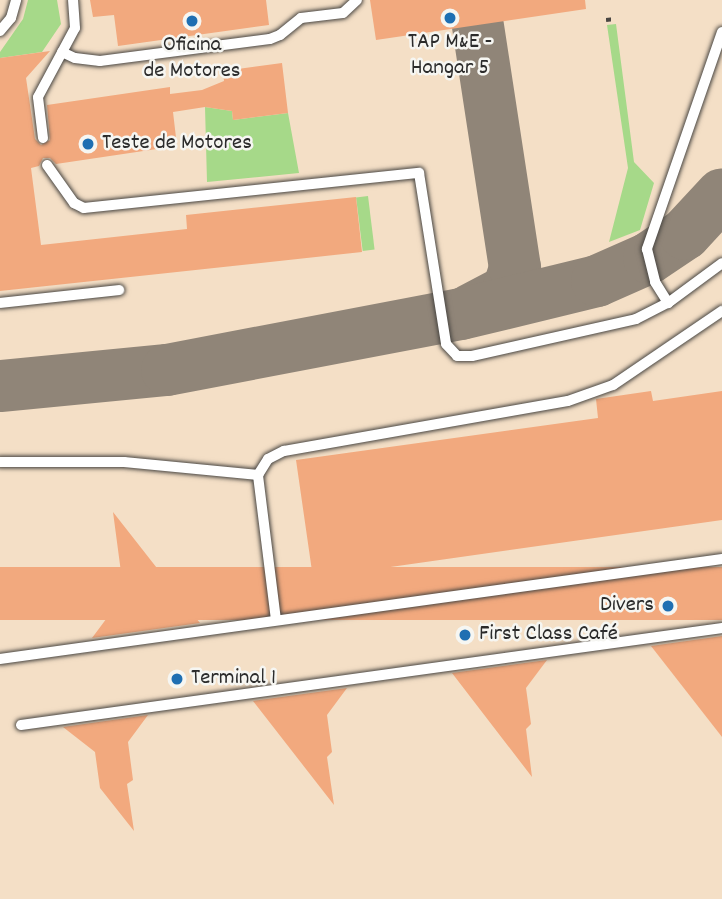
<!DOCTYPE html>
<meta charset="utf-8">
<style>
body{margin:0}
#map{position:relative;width:722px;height:899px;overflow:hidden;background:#f4dfc6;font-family:Dekko,sans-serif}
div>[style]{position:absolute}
.green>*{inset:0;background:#a6d989;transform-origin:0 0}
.taxiway>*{height:52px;margin:-26px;padding:0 26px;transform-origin:26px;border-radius:26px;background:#908578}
.building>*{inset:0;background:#f2a97e;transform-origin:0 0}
.path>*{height:3.5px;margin-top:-1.75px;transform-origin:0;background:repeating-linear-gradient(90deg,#494642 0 5px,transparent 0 10px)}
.roads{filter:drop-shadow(0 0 2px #494642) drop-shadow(0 0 2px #494642)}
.service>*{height:10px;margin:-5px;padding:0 5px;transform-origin:5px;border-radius:5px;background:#fff}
.dots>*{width:19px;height:19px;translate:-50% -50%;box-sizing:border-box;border:4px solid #f6f6f2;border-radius:50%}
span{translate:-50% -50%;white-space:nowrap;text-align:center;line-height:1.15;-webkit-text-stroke:5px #f6f6f2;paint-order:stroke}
.poi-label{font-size:23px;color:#2b2b2b}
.left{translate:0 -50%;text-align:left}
.right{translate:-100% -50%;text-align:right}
</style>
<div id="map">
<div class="green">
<div style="clip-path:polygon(28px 0,57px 0,61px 24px,42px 52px,0 58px,0 52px,23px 19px)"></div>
<div style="clip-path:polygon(616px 24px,634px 162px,654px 183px,640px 230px,609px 242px,628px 168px,607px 25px)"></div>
<div style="clip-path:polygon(205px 107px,232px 111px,233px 120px,288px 113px,299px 173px,207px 182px)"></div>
<div style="left:368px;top:196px;width:54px;height:12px;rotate:83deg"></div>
</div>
<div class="taxiway">
<div style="left:470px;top:310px;width:43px;rotate:-27.8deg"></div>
<div style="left:508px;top:290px;width:23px;rotate:-72deg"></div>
<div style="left:515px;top:268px;width:245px;rotate:-98.7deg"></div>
<div style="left:0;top:386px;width:168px;rotate:-5.5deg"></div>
<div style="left:167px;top:370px;width:299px;rotate:-10.8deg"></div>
<div style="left:461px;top:314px;width:140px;rotate:-13.6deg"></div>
<div style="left:597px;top:281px;width:57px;rotate:-23.9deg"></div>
<div style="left:649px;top:258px;width:43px;rotate:-33.7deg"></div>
<div style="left:685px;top:234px;width:54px;rotate:-47.2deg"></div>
</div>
<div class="building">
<div style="clip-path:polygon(90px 0,266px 0,269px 25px,118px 46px,114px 15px,93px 17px)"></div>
<div style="clip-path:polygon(370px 0,585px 0,586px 9px,376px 40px)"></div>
<div style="clip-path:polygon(50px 51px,26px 78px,35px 139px,41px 145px,50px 140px,47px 105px,170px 87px,170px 94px,202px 90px,224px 81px,223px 71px,282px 63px,288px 113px,233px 120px,232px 111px,205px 107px,173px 112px,177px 146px,56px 164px,50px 158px,43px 158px,39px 166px,31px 168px,41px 245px,187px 229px,186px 215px,356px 197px,362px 252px,0 291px,0 58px)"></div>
<div style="clip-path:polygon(651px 391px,653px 401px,722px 391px,722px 520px,313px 578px,296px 460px,598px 418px,596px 399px)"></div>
<div style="clip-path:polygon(113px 512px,200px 623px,92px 638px,124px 595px)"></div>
<div style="left:722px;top:567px;width:53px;height:729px;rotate:90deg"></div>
<div style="clip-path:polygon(722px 636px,722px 737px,651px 646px)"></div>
<div style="clip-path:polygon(547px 660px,526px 688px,531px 724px,526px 729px,532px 777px,452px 673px)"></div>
<div style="clip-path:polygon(347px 688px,327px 715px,332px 752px,327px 757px,334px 805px,253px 701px)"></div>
<div style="clip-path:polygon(148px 715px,128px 742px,133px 780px,127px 784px,134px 831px,100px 788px,95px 752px,63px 727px)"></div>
</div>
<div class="path">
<div style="left:606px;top:20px;width:9px;rotate:-6deg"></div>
</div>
<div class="roads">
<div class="service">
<div style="left:0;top:31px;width:17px;rotate:-50deg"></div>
<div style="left:11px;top:18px;width:19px;rotate:-74deg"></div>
<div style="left:722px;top:32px;width:230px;rotate:109.1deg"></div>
<div style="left:647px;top:249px;width:34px;rotate:76deg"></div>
<div style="left:655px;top:282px;width:25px;rotate:58deg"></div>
<div style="left:668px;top:303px;width:67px;rotate:-36.5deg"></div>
<div style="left:62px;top:52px;width:14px;rotate:25deg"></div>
<div style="left:75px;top:58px;width:25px;rotate:7deg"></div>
<div style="left:100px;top:61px;width:171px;rotate:-7.4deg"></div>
<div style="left:270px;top:39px;width:11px;rotate:-22deg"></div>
<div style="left:280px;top:35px;width:27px;rotate:-39deg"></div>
<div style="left:301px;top:18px;width:42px;rotate:-6.8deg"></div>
<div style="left:343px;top:13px;width:19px;rotate:-43deg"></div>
<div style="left:43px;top:138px;width:41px;rotate:-97deg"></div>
<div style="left:38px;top:97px;width:78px;rotate:-61.8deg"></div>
<div style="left:75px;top:28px;width:28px;rotate:-94deg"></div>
<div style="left:47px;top:165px;width:47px;rotate:54.6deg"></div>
<div style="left:74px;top:203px;width:11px;rotate:27deg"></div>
<div style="left:84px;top:208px;width:337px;rotate:-6deg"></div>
<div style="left:419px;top:173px;width:173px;rotate:81deg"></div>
<div style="left:446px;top:344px;width:16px;rotate:47deg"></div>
<div style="left:457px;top:356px;width:15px"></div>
<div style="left:472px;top:356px;width:168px;rotate:-12.7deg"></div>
<div style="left:636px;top:319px;width:36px;rotate:-27deg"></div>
<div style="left:0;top:303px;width:120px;rotate:-6.2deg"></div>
<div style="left:0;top:462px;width:124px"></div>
<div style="left:124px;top:462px;width:135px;rotate:5.5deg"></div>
<div style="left:276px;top:620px;width:146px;rotate:-97.1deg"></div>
<div style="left:258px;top:475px;width:19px;rotate:-58deg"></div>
<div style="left:268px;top:459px;width:18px;rotate:-27deg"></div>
<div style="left:284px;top:451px;width:288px;rotate:-10deg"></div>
<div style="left:568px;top:401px;width:48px;rotate:-19.6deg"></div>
<div style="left:613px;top:385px;width:132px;rotate:-34.2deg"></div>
<div style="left:0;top:659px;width:729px;rotate:-7.89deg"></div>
<div style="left:21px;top:725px;width:708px;rotate:-7.88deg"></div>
</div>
</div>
<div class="dots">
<div style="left:450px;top:18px;background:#1f6fb2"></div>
<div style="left:192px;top:21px;background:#1f6fb2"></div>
<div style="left:88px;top:144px;background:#1f6fb2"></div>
<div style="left:668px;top:606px;background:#1f6fb2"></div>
<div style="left:465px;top:635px;background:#1f6fb2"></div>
<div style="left:177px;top:679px;background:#1f6fb2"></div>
</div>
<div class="poi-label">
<span style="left:450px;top:56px">TAP M&amp;E -<br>Hangar 5</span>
<span style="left:192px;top:59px">Oficina<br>de Motores</span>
<span class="left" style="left:102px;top:144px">Teste de Motores</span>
<span class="right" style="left:654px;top:606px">Divers</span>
<span class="left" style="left:479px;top:635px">First Class Café</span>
<span class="left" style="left:191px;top:679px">Terminal 1</span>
</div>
</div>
